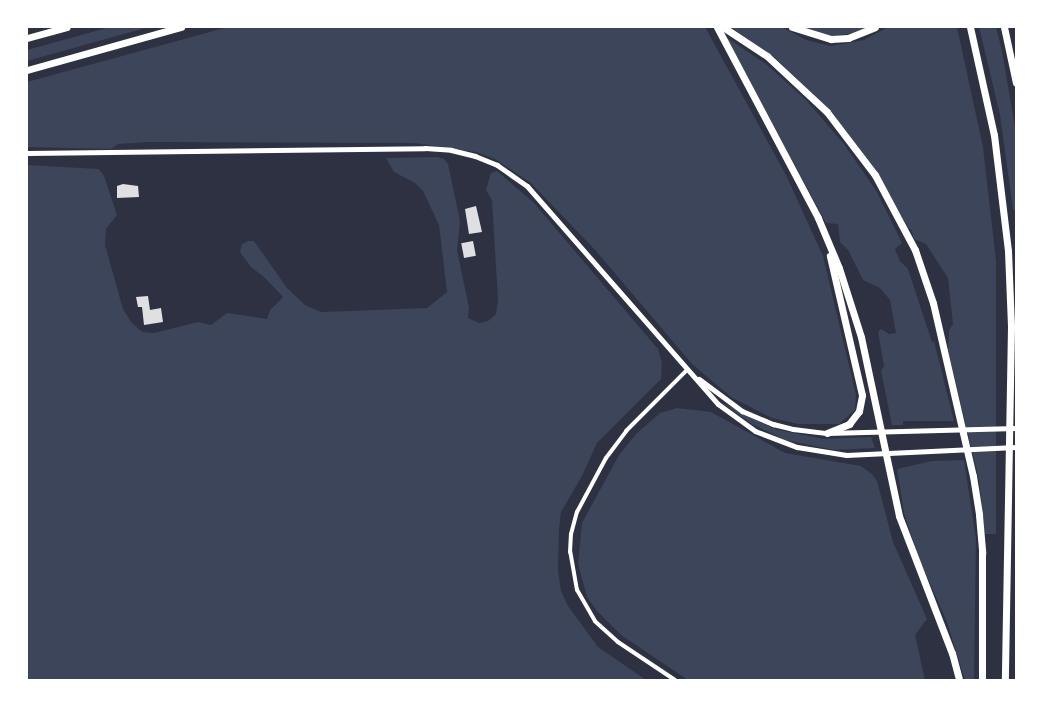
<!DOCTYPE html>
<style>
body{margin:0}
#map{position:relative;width:1043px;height:707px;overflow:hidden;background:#2d3142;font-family:Karla,sans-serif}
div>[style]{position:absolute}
.green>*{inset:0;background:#3c4559}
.building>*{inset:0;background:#e0e0e3;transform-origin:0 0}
.minor>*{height:4px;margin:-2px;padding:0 2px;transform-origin:2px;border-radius:2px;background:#fff}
.secondary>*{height:5px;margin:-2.5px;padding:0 2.5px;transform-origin:2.5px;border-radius:2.5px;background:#fff}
.motorway>*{height:7px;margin:-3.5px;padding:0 3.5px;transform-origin:3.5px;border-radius:3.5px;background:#fff}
span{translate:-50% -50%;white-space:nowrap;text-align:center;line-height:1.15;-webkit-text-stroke:4.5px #fff;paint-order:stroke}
.frame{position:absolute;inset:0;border:28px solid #fff;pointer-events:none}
</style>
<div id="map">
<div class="green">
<div style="clip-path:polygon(110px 27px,149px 27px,27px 61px,27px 50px)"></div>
<div style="clip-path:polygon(228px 27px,705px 27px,786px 175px,823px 256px,856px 395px,855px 410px,839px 424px,798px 424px,772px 418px,731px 397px,692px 364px,596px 251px,531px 183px,495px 159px,476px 152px,414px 143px,149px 142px,118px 144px,111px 149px,27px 147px,27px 82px)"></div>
<div style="clip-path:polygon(730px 27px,782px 27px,806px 40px,831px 46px,864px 40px,888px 27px,957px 27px,983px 147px,996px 260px,996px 534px,985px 534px,979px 480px,948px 350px,949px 330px,953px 324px,948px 278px,926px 244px,914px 239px,911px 229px,909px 229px,873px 167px,830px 110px,773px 56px)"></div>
<div style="clip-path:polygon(802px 27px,870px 27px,855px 33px,833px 36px)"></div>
<div style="clip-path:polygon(979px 27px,996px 27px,1002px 51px,1016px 133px,1016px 210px,1013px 210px,1000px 115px)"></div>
<div style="clip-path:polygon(726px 37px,766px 64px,806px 100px,844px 144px,877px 192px,902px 243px,895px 249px,900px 261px,908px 269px,932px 342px,934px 341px,954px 421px,903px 421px,903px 425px,892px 425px,881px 371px,884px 366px,878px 332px,881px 329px,889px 334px,896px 333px,890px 300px,880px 288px,863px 280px,848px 250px,840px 242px,838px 224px,826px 223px)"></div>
<div style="clip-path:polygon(437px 157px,444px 159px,448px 164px,460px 221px,457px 250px,469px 308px,468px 318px,479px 323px,488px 321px,496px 314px,498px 300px,492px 200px,486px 190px,491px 173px,497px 171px,534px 203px,658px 349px,662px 363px,661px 379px,597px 443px,582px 476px,561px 512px,559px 530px,558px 571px,561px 591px,568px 606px,598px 647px,646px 680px,27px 680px,27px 165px,99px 169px,104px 176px,117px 215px,106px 229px,105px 245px,123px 309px,131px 322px,142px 332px,154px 333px,198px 322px,211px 325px,227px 313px,267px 319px,270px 310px,283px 297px,265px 278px,251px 267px,240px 252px,242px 244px,248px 241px,254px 241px,287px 288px,305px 305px,321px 312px,427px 308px,447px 292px,439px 225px,423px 191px,415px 183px,394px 172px,386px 158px)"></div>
<div style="clip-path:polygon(721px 402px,775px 429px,823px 439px,871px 437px,875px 448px,834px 450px,785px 440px,752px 424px)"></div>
<div style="clip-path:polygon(677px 408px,711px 412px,785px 453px,861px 466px,872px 474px,877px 481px,893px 542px,927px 619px,915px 635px,925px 680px,688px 680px,621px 635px,597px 611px,587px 597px,578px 564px,582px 523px,619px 455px,636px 434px,660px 413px)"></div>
<div style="clip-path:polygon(964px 460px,976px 539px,974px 680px,965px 680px,947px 622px,920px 561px,904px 513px,897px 469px,932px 461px)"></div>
</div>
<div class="building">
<div style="clip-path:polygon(123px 184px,138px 186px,139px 197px,117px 198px,117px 186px)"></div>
<div style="clip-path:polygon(476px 206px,482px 232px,469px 234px,465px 209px)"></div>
<div style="left:473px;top:241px;width:15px;height:12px;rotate:79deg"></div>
<div style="clip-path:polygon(148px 296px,150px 310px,161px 308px,163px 322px,144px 325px,142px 307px,138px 307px,136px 297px)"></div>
</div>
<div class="minor">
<div style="left:675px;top:680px;width:69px;rotate:-146.3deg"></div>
<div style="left:618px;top:642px;width:31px;rotate:-138deg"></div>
<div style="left:595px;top:621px;width:36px;rotate:-120deg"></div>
<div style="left:577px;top:590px;width:39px;rotate:-100deg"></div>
<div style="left:570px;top:552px;width:18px;rotate:-87deg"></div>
<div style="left:571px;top:534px;width:23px;rotate:-75deg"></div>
<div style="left:577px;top:512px;width:61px;rotate:-61.8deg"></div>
<div style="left:606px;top:458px;width:34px;rotate:-53deg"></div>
<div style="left:626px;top:431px;width:86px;rotate:-45deg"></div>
</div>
<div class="secondary">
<div style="left:27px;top:153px;width:398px;rotate:-0.7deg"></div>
<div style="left:425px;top:148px;width:26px;rotate:4deg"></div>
<div style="left:451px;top:150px;width:25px;rotate:14deg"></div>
<div style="left:475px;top:156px;width:24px;rotate:22deg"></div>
<div style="left:497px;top:165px;width:37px;rotate:35deg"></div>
<div style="left:527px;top:186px;width:290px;rotate:48.8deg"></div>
<div style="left:718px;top:404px;width:46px;rotate:36.1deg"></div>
<div style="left:755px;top:431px;width:45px;rotate:20.9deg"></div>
<div style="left:797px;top:447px;width:50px;rotate:9.3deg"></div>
<div style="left:846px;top:455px;width:170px;rotate:-2.7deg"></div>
<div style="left:699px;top:379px;width:54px;rotate:36.7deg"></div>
<div style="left:742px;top:411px;width:34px;rotate:23deg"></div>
<div style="left:773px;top:424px;width:21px;rotate:14deg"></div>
<div style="left:793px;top:429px;width:34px;rotate:7deg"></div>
<div style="left:827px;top:433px;width:189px;rotate:-1.5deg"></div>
</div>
<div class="motorway">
<div style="left:717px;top:27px;width:216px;rotate:62.1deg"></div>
<div style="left:818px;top:218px;width:54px;rotate:67.2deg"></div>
<div style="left:839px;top:268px;width:72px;rotate:72.3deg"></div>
<div style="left:861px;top:337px;width:183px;rotate:78deg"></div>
<div style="left:899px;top:516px;width:147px;rotate:68.9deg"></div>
<div style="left:952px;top:653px;width:28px;rotate:75deg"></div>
<div style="left:723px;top:27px;width:53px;rotate:33.4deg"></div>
<div style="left:767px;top:56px;width:82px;rotate:43deg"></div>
<div style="left:827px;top:112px;width:79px;rotate:52.7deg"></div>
<div style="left:875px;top:175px;width:85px;rotate:61.9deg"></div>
<div style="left:915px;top:250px;width:56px;rotate:71.2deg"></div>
<div style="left:933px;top:303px;width:178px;rotate:77deg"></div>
<div style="left:973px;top:476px;width:39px;rotate:81deg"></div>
<div style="left:979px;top:515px;width:38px;rotate:85deg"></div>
<div style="left:982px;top:553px;width:127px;rotate:90deg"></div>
<div style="left:792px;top:27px;width:41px;rotate:17.1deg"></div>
<div style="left:831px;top:39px;width:17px;rotate:-3deg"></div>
<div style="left:848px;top:38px;width:29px;rotate:-22deg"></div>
<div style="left:970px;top:27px;width:111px;rotate:77.5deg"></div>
<div style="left:994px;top:135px;width:117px;rotate:83.1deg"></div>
<div style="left:1008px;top:251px;width:76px;rotate:87.7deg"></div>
<div style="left:1011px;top:327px;width:353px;rotate:91deg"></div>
<div style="left:1004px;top:27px;width:57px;rotate:77.9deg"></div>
<div style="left:27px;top:38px;width:41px;rotate:-15.4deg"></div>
<div style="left:27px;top:70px;width:160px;rotate:-15.6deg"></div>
<div style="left:827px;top:433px;width:24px;rotate:-22deg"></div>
<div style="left:849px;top:424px;width:16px;rotate:-52deg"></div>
<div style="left:859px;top:411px;width:16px;rotate:-79deg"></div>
<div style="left:862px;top:395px;width:143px;rotate:-103deg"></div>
</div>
<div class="frame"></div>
</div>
